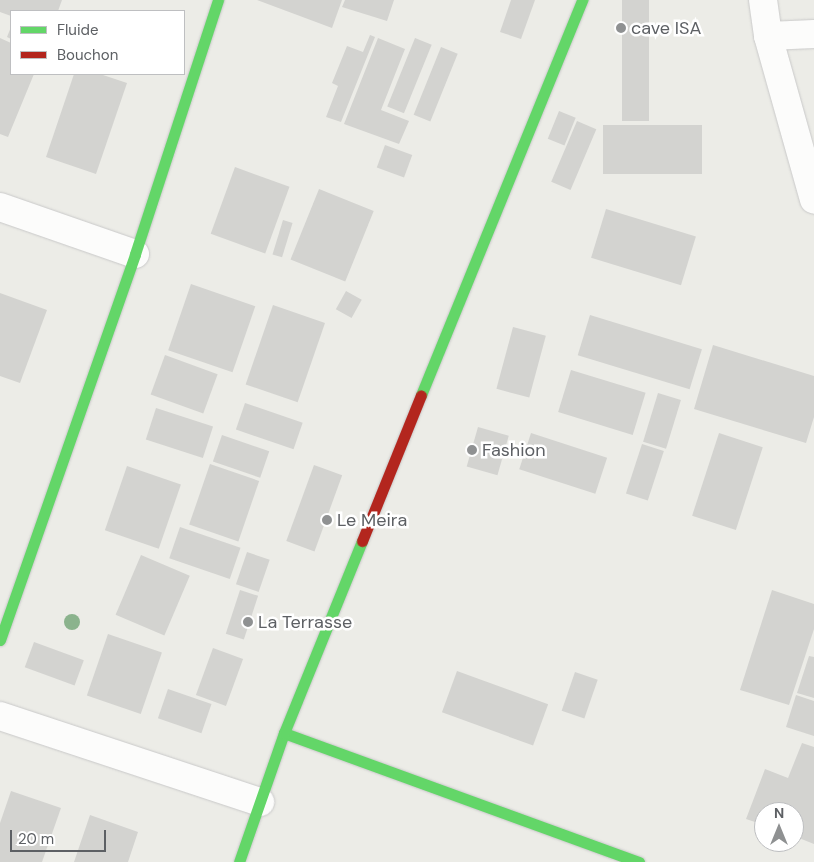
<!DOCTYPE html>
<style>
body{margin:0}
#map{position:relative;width:814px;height:862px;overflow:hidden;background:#ecece7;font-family:"DM Sans",sans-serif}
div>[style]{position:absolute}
.building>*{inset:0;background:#d3d3d0;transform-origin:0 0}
.roads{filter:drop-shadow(0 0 1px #c9c9c9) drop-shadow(0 0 1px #c9c9c9)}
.street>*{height:28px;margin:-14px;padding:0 14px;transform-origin:14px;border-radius:14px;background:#fcfcfb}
.fast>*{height:11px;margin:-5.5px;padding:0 5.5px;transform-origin:5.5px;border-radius:5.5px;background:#63d668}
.jam>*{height:11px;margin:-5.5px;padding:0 5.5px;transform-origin:5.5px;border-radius:5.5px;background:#b3261e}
.trees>*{width:16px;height:16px;margin:-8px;border-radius:50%;background:#8bb38d}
.dots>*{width:14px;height:14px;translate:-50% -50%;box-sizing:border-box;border:2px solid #fff;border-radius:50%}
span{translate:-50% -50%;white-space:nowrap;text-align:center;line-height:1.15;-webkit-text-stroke:5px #fff;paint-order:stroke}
.poi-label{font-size:18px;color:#5d6064}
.left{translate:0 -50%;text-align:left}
.legend{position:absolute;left:10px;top:10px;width:175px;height:65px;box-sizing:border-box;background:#fff;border:1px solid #bebfc1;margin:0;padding:6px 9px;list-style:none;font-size:15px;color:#5d6064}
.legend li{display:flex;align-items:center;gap:10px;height:25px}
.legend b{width:25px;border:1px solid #bebfc1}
.north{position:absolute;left:754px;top:802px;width:50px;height:50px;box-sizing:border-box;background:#fff;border:1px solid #bebfc1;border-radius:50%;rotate:0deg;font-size:14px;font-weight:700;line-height:20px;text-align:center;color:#5d6064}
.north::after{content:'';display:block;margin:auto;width:18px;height:22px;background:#8f9192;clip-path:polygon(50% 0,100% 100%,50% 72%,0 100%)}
.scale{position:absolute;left:10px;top:830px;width:96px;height:22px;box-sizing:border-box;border:2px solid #5d6064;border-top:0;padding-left:6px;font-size:15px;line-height:18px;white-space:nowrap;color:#5d6064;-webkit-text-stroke:4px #fff;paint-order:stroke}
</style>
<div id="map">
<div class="building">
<div style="clip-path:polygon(0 0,62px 0,58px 11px,11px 11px,11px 16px,0 12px)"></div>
<div style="clip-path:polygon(257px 0,342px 0,332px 28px)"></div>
<div style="clip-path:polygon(345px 0,394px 0,387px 21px,342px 7px)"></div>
<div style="clip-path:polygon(511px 0,535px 0,521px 39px,500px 32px)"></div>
<div style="left:622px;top:0;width:27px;height:121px"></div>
<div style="clip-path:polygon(11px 27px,11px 39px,7px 37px)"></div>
<div style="clip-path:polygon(370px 35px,375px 37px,341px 122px,326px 117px,338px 86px,332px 83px,347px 46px,363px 52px)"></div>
<div style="clip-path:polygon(0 38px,11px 43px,11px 74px,34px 74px,8px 137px,0 134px)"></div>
<div style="clip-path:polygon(378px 38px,405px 49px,381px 110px,409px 121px,399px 144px,344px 124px)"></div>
<div style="left:415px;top:38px;width:18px;height:74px;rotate:22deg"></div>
<div style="left:441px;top:47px;width:18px;height:73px;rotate:22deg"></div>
<div style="clip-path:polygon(74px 74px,100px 74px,127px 83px,96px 174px,46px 157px)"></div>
<div style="left:559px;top:111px;width:18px;height:30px;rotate:22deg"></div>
<div style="left:577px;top:121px;width:21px;height:66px;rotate:23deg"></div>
<div style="left:702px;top:125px;width:49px;height:99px;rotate:90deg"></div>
<div style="left:385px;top:145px;width:29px;height:24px;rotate:20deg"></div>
<div style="left:235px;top:167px;width:58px;height:71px;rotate:20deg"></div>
<div style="left:319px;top:189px;width:59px;height:76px;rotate:22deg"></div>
<div style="left:606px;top:209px;width:94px;height:51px;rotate:17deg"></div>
<div style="left:283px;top:220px;width:10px;height:36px;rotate:17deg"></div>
<div style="left:191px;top:284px;width:68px;height:70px;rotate:19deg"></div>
<div style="left:346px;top:291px;width:18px;height:21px;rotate:29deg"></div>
<div style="clip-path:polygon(0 293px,47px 310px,20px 383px,0 376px)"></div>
<div style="left:273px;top:305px;width:55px;height:84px;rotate:19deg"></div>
<div style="left:590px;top:315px;width:117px;height:42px;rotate:17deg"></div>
<div style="left:513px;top:327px;width:34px;height:64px;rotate:15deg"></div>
<div style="clip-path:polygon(713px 345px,814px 376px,814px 417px,806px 443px,694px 409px)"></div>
<div style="left:165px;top:355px;width:56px;height:42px;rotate:20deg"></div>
<div style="left:571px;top:370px;width:78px;height:44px;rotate:17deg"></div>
<div style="left:658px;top:393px;width:24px;height:51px;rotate:17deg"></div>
<div style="left:245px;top:403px;width:61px;height:28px;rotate:19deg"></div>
<div style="left:156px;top:408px;width:60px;height:33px;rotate:18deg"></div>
<div style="left:478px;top:427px;width:32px;height:41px;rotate:16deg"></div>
<div style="left:531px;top:433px;width:80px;height:38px;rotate:18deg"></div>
<div style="left:719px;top:433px;width:46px;height:87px;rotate:18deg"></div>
<div style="left:222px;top:435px;width:50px;height:28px;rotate:19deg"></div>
<div style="left:642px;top:444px;width:23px;height:52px;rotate:18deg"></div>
<div style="left:210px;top:464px;width:52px;height:64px;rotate:19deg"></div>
<div style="left:314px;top:465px;width:30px;height:81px;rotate:20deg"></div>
<div style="left:127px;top:466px;width:57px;height:68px;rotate:19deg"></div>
<div style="left:180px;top:527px;width:64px;height:33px;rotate:19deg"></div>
<div style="left:247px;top:552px;width:24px;height:34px;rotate:19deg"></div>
<div style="left:141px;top:555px;width:53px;height:65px;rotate:23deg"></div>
<div style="left:240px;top:590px;width:19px;height:46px;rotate:18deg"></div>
<div style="clip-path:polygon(772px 590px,814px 604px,814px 629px,789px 705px,740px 690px)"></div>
<div style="left:108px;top:634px;width:57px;height:65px;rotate:19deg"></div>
<div style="left:34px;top:642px;width:53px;height:27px;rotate:20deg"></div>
<div style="left:213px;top:648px;width:32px;height:50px;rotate:20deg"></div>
<div style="clip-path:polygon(809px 656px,814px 657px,814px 698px,797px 693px)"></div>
<div style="left:457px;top:671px;width:97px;height:44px;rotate:20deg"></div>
<div style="left:575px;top:672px;width:24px;height:41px;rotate:19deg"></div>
<div style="left:168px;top:689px;width:46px;height:31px;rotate:19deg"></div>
<div style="clip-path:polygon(796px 695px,814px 701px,814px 736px,786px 727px)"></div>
<div style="clip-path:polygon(802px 743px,814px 747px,814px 844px,794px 836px,794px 812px,764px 812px,764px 825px,746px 819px,765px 769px,788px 778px)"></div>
<div style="clip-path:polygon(11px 791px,61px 808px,42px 862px,0 862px,0 823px)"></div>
<div style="clip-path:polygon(90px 815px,138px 832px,128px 862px,74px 862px)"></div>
</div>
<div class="roads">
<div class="street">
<div style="left:763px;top:0;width:36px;rotate:82deg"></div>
<div style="left:768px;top:36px;width:170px;rotate:74.3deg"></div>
<div style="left:768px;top:36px;width:46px;rotate:-2.5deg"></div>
<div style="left:0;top:207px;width:143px;rotate:19.2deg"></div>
<div style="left:0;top:716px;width:274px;rotate:18.3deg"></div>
</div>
<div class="fast">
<div style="left:421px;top:395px;width:427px;rotate:-67.8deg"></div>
<div style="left:0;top:640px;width:409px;rotate:-70.7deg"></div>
<div style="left:135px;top:254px;width:267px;rotate:-71.9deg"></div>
<div style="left:284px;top:733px;width:378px;rotate:20deg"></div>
<div style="left:239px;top:862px;width:137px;rotate:-70.8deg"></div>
<div style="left:284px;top:733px;width:207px;rotate:-67.9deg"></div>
</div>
<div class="jam">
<div style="left:362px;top:541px;width:157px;rotate:-68deg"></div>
</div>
</div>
<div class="trees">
<div style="left:72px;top:622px"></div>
</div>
<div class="dots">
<div style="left:621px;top:28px;background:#8f9192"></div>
<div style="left:472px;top:450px;background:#8f9192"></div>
<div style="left:327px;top:520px;background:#8f9192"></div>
<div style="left:248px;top:622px;background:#8f9192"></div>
</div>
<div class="poi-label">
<span class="left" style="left:631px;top:28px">cave ISA</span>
<span class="left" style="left:482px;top:450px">Fashion</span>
<span class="left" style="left:337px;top:520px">Le Meira</span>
<span class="left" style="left:258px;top:622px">La Terrasse</span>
</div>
<ul class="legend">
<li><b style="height:6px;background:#63d668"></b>Fluide</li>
<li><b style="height:6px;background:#b3261e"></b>Bouchon</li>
</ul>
<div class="north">N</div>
<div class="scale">20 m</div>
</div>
